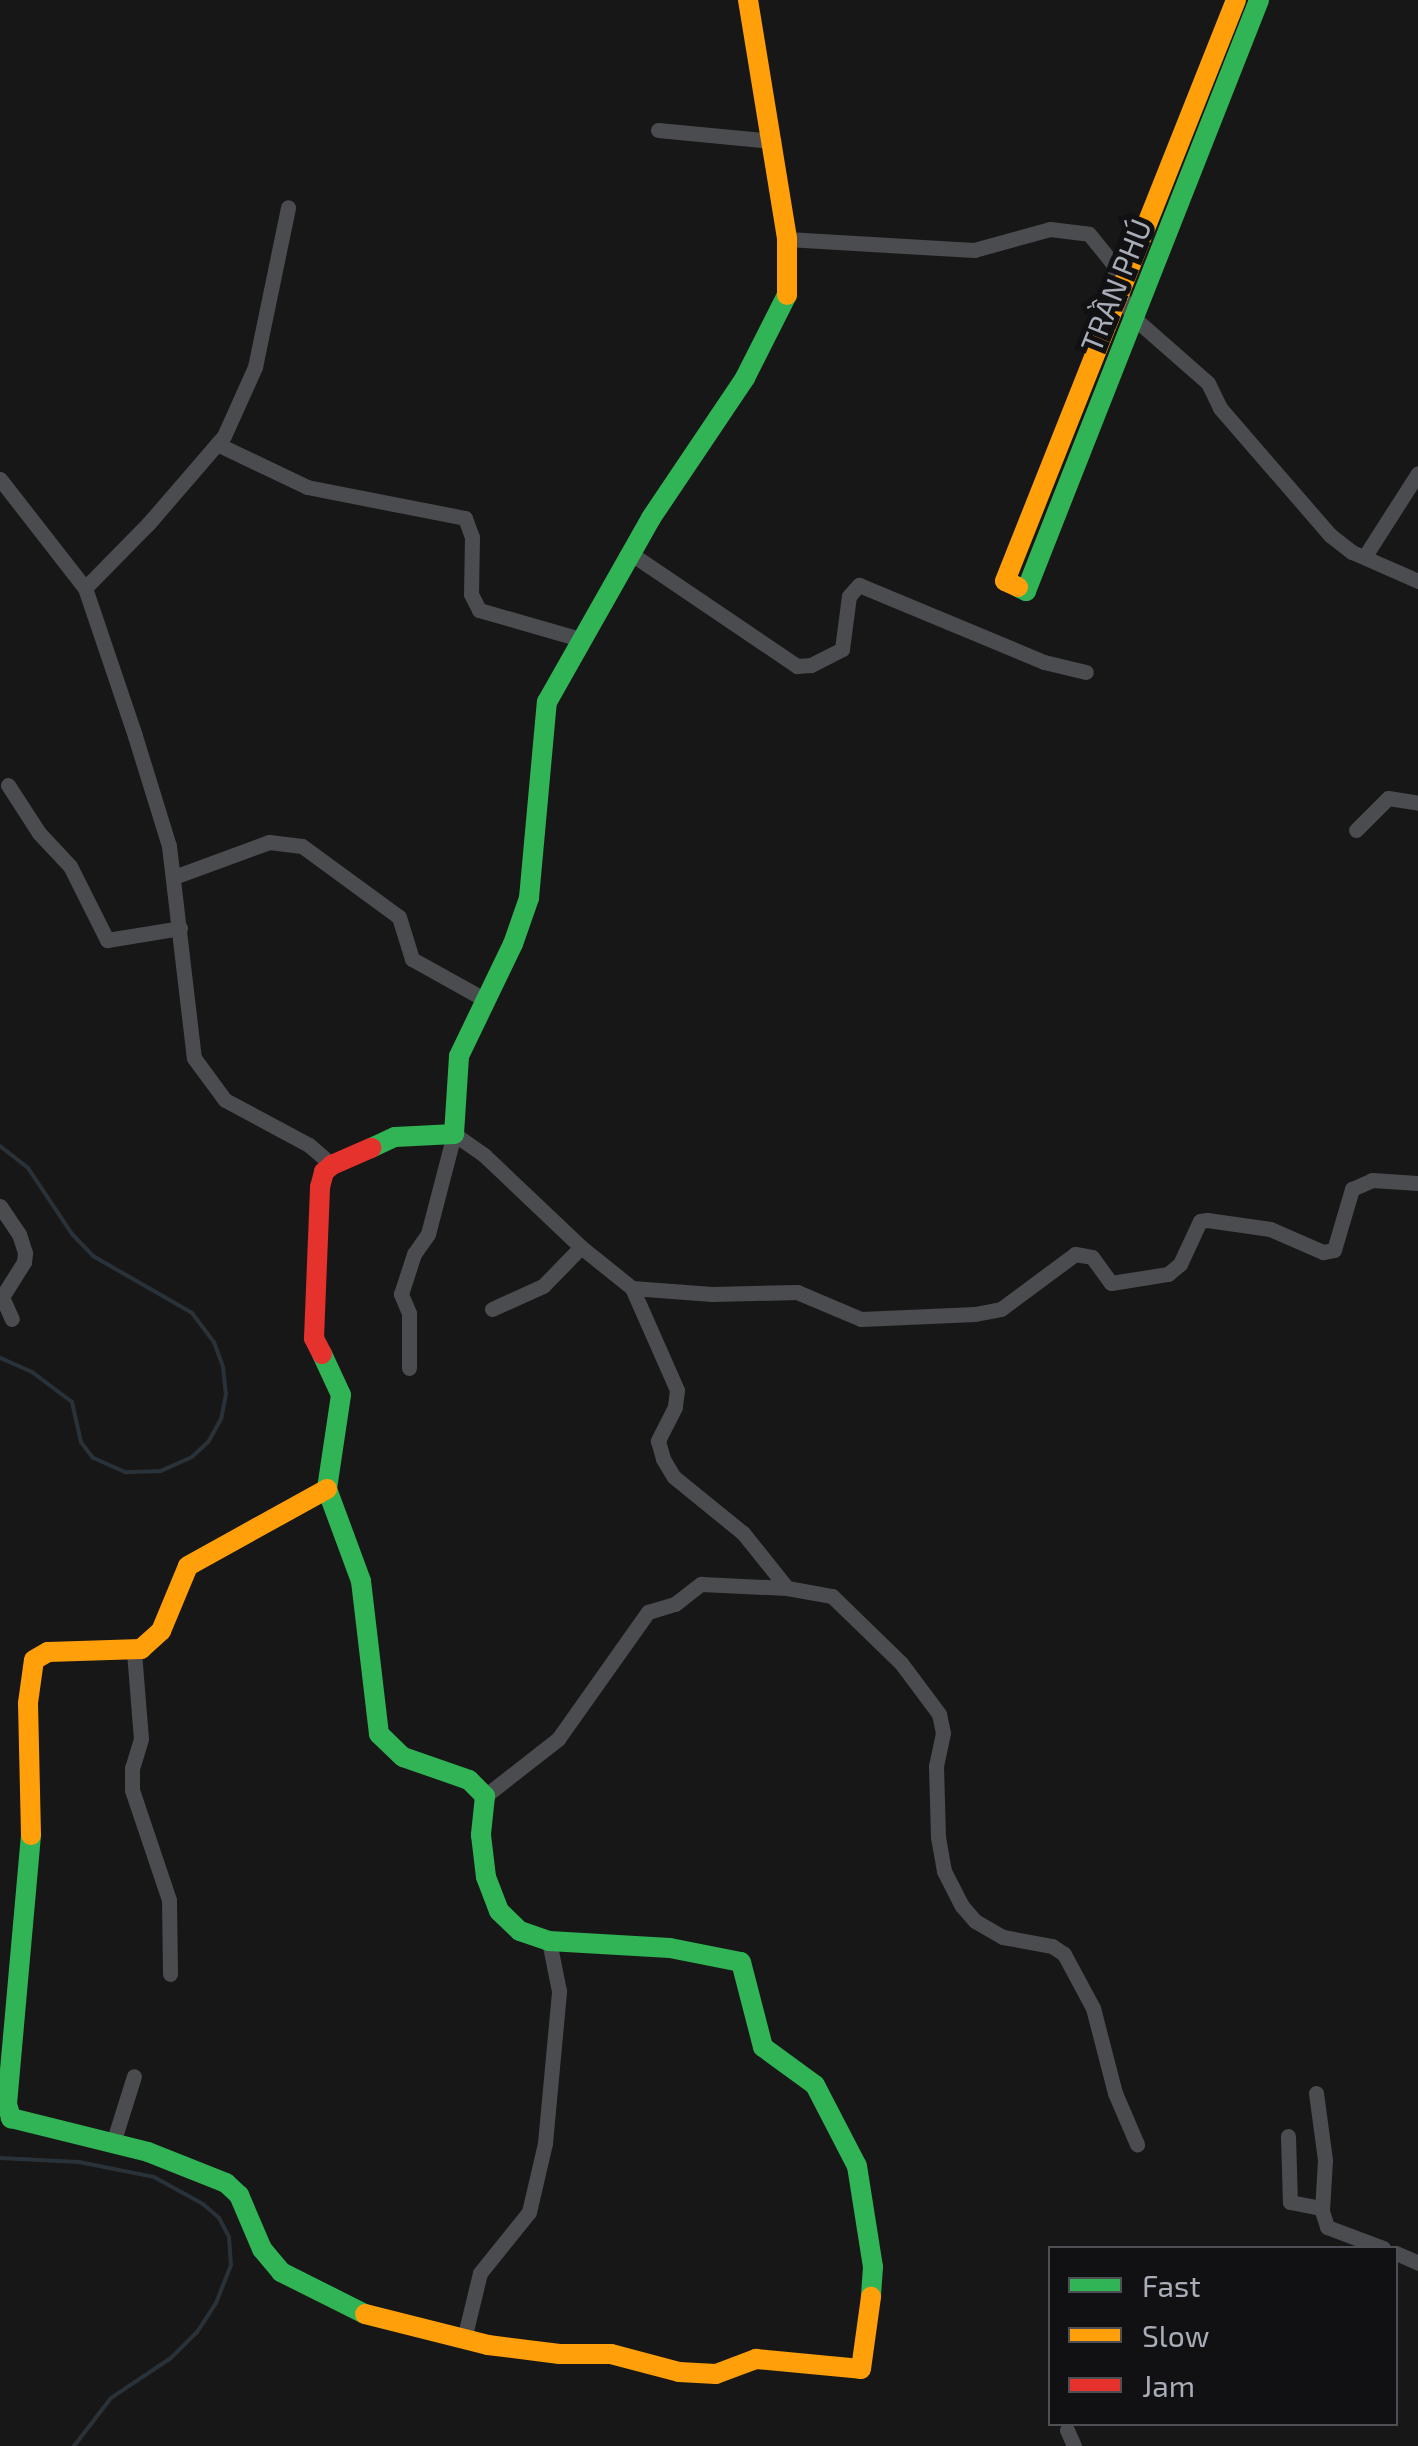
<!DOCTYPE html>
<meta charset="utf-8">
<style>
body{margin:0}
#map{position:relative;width:1418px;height:2446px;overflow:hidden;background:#171717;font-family:"Exo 2",sans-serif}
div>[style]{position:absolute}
.stream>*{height:4px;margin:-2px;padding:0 2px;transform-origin:2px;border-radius:2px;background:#2a3239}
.street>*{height:15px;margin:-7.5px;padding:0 7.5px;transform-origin:7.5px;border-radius:7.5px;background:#4b4c50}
.fast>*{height:20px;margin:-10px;padding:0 10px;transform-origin:10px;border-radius:10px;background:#30b455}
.slow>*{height:20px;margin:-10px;padding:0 10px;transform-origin:10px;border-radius:10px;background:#ff9f0a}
.jam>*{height:20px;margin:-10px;padding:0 10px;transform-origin:10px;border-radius:10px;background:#e5322d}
span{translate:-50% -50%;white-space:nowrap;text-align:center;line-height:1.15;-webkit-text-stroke:10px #111113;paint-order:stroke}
.street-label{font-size:30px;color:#a8adb8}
.legend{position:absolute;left:1048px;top:2246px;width:350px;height:180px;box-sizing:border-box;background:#111113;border:2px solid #4d4f55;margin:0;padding:12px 18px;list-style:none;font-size:30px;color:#a8adb8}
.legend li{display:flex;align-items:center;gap:20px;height:50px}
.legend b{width:50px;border:2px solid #4d4f55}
</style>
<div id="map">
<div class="stream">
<div style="left:0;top:1146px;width:36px;rotate:38deg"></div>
<div style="left:28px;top:1168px;width:79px;rotate:56.3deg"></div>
<div style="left:72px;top:1234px;width:30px;rotate:46deg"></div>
<div style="left:93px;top:1256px;width:114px;rotate:29.9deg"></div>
<div style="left:192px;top:1313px;width:36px;rotate:53deg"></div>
<div style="left:214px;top:1342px;width:27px;rotate:70deg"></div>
<div style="left:223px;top:1367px;width:27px;rotate:84deg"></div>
<div style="left:226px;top:1394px;width:25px;rotate:101deg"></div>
<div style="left:221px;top:1419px;width:26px;rotate:119deg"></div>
<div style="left:208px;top:1442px;width:22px;rotate:137deg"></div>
<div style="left:192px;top:1457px;width:34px;rotate:156deg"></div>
<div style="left:161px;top:1471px;width:36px;rotate:178deg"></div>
<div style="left:125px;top:1472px;width:35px;rotate:-156deg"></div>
<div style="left:93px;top:1458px;width:20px;rotate:-127deg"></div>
<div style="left:81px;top:1442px;width:41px;rotate:-102.7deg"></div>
<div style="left:72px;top:1402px;width:50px;rotate:-143.1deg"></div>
<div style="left:32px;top:1372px;width:35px;rotate:-156deg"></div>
<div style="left:0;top:2158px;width:79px;rotate:2.9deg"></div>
<div style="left:79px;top:2162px;width:76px;rotate:11.3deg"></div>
<div style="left:154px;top:2177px;width:56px;rotate:28.9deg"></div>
<div style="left:203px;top:2204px;width:21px;rotate:41deg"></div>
<div style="left:219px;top:2218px;width:21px;rotate:62deg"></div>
<div style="left:229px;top:2237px;width:28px;rotate:86deg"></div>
<div style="left:231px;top:2265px;width:41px;rotate:111.5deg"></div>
<div style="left:216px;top:2303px;width:35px;rotate:123deg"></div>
<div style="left:197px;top:2332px;width:37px;rotate:135deg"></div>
<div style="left:171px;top:2358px;width:72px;rotate:146.3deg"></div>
<div style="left:111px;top:2398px;width:61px;rotate:127.6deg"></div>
</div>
<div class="street">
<div style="left:658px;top:130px;width:116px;rotate:5.5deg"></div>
<div style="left:787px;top:239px;width:187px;rotate:3.4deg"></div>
<div style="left:974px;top:250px;width:79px;rotate:-15.4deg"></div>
<div style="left:1050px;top:229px;width:39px;rotate:7deg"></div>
<div style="left:1089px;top:234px;width:38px;rotate:51deg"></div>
<div style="left:1113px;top:264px;width:32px;rotate:76deg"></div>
<div style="left:1121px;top:295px;width:26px;rotate:61deg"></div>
<div style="left:1134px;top:318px;width:98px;rotate:41.3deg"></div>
<div style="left:1208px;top:383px;width:28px;rotate:64deg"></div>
<div style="left:1220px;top:408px;width:168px;rotate:49.1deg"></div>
<div style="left:1330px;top:535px;width:28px;rotate:38deg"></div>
<div style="left:1352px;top:552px;width:72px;rotate:23.7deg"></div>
<div style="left:217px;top:444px;width:100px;rotate:25.5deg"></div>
<div style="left:307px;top:487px;width:161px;rotate:11.1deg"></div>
<div style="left:465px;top:518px;width:20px;rotate:70deg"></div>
<div style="left:472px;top:537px;width:57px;rotate:91deg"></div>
<div style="left:471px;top:594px;width:18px;rotate:63deg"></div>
<div style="left:479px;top:610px;width:105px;rotate:16deg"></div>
<div style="left:0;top:479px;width:138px;rotate:52.1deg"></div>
<div style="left:85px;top:588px;width:156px;rotate:71.3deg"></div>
<div style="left:135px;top:736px;width:115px;rotate:72.8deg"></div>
<div style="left:169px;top:846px;width:213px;rotate:83.3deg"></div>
<div style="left:194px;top:1058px;width:52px;rotate:53.6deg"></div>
<div style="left:225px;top:1100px;width:95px;rotate:28.2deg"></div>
<div style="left:309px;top:1145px;width:30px;rotate:41deg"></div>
<div style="left:630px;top:553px;width:202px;rotate:34.1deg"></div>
<div style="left:797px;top:666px;width:14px;rotate:-4deg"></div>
<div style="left:811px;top:665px;width:35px;rotate:-27deg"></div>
<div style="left:842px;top:649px;width:53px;rotate:-82.5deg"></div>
<div style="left:849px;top:596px;width:15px;rotate:-48deg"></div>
<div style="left:859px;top:585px;width:200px;rotate:22.6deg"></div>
<div style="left:1044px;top:662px;width:43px;rotate:13.4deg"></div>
<div style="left:1365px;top:556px;width:98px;rotate:-57.4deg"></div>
<div style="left:85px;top:588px;width:90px;rotate:-45.5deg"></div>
<div style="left:148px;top:524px;width:116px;rotate:-49.2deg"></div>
<div style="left:224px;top:436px;width:76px;rotate:-65.8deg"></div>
<div style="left:255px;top:367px;width:163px;rotate:-78.3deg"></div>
<div style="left:8px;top:785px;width:57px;rotate:57.1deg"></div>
<div style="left:39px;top:833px;width:45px;rotate:46.8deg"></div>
<div style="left:70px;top:866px;width:83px;rotate:63.4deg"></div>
<div style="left:107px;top:940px;width:74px;rotate:-9.3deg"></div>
<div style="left:1356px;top:830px;width:45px;rotate:-45deg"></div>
<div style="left:1388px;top:798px;width:30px;rotate:9deg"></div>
<div style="left:174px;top:877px;width:101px;rotate:-20.2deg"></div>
<div style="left:269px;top:842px;width:33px;rotate:7deg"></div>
<div style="left:302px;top:846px;width:120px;rotate:36.2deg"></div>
<div style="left:399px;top:917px;width:44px;rotate:72.8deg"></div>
<div style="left:412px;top:959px;width:82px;rotate:29.1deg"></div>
<div style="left:0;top:1206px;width:34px;rotate:56deg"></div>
<div style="left:19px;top:1234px;width:20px;rotate:72deg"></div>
<div style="left:25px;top:1253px;width:9px;rotate:96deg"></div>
<div style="left:24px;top:1262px;width:41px;rotate:122.2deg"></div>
<div style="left:2px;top:1297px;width:24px;rotate:66deg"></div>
<div style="left:632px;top:1288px;width:80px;rotate:4.3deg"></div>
<div style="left:712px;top:1294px;width:85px;rotate:-1.3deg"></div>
<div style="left:797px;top:1292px;width:69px;rotate:22.9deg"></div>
<div style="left:861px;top:1319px;width:114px;rotate:-2.5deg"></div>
<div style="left:975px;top:1314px;width:26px;rotate:-11deg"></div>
<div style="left:1001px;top:1309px;width:92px;rotate:-36.6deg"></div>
<div style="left:1075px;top:1254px;width:17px;rotate:10deg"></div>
<div style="left:1092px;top:1257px;width:32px;rotate:54deg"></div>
<div style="left:1111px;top:1283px;width:58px;rotate:-9deg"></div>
<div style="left:1168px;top:1274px;width:16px;rotate:-40deg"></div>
<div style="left:1180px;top:1264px;width:47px;rotate:-65.1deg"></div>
<div style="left:1200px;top:1221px;width:7px;rotate:-8deg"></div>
<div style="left:1207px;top:1220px;width:64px;rotate:8.1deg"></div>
<div style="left:1270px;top:1229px;width:58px;rotate:23.5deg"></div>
<div style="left:1323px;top:1252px;width:11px;rotate:-10deg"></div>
<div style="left:1334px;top:1250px;width:64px;rotate:-73.6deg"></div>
<div style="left:1352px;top:1189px;width:22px;rotate:-24deg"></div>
<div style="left:1372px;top:1180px;width:46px;rotate:3.7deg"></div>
<div style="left:492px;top:1309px;width:56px;rotate:-24.3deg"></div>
<div style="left:543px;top:1286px;width:54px;rotate:-45.7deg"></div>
<div style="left:409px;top:1368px;width:55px;rotate:-90deg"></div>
<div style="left:409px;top:1313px;width:21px;rotate:-113deg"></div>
<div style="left:401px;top:1294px;width:42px;rotate:-72deg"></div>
<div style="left:414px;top:1254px;width:24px;rotate:-55deg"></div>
<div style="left:428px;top:1234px;width:103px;rotate:-75.4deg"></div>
<div style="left:454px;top:1134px;width:37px;rotate:35deg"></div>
<div style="left:484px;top:1155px;width:134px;rotate:43.5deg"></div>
<div style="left:581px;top:1247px;width:65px;rotate:38.8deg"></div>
<div style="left:632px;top:1288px;width:111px;rotate:66.2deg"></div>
<div style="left:677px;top:1390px;width:17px;rotate:97deg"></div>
<div style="left:675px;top:1407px;width:38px;rotate:117deg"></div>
<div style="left:658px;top:1441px;width:19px;rotate:74deg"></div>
<div style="left:663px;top:1459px;width:21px;rotate:59deg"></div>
<div style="left:674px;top:1477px;width:89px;rotate:39.1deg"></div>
<div style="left:743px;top:1533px;width:70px;rotate:51.3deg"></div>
<div style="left:134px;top:1652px;width:87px;rotate:85.4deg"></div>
<div style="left:141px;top:1739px;width:30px;rotate:107deg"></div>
<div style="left:132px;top:1768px;width:22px;rotate:90deg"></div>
<div style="left:132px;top:1790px;width:116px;rotate:71.4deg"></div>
<div style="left:169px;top:1900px;width:74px;rotate:89.2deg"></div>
<div style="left:485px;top:1796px;width:93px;rotate:-38deg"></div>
<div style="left:558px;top:1739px;width:156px;rotate:-54.7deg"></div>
<div style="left:648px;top:1612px;width:28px;rotate:-17deg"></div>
<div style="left:675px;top:1604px;width:33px;rotate:-38deg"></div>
<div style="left:701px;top:1584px;width:86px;rotate:2.7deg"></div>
<div style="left:787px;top:1588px;width:46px;rotate:10.1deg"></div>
<div style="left:832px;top:1596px;width:96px;rotate:44.2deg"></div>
<div style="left:901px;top:1663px;width:64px;rotate:53.3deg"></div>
<div style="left:939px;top:1714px;width:19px;rotate:78deg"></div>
<div style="left:943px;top:1733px;width:34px;rotate:102deg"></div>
<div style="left:936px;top:1766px;width:71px;rotate:88.4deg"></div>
<div style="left:938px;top:1837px;width:35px;rotate:80deg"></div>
<div style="left:944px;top:1871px;width:39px;rotate:63deg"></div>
<div style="left:962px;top:1906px;width:20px;rotate:49deg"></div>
<div style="left:975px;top:1921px;width:32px;rotate:30deg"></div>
<div style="left:1003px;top:1937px;width:50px;rotate:10.4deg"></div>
<div style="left:1052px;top:1946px;width:14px;rotate:34deg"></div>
<div style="left:1064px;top:1954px;width:61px;rotate:61.8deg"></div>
<div style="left:1093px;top:2008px;width:88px;rotate:75.5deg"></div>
<div style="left:1115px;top:2093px;width:56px;rotate:66.7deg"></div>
<div style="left:1316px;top:2093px;width:68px;rotate:82.3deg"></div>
<div style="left:1325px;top:2160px;width:50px;rotate:93.4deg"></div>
<div style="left:1288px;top:2136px;width:66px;rotate:88.3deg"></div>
<div style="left:1290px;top:2202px;width:32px;rotate:11deg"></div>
<div style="left:1321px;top:2208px;width:20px;rotate:72deg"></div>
<div style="left:1327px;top:2227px;width:60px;rotate:20.6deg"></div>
<div style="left:113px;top:2143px;width:70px;rotate:-72.6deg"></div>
<div style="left:1396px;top:2253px;width:24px;rotate:24deg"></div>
<div style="left:464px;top:2339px;width:68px;rotate:-76.4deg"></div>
<div style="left:480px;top:2273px;width:78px;rotate:-51.2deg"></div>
<div style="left:529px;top:2212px;width:71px;rotate:-76.9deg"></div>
<div style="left:545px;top:2143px;width:153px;rotate:-84.7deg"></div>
<div style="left:559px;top:1991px;width:51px;rotate:-101.3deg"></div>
<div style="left:1067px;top:2430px;width:17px;rotate:66deg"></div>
</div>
<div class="fast">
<div style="left:1018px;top:587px;width:9px;rotate:27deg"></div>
<div style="left:1026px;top:591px;width:635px;rotate:-68.48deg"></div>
<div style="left:371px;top:1148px;width:26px;rotate:-25deg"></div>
<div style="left:395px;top:1137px;width:59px;rotate:-2.9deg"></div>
<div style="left:454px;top:1134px;width:78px;rotate:-86.3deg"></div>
<div style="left:459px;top:1056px;width:124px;rotate:-64.3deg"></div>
<div style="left:513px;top:944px;width:49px;rotate:-70.8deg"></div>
<div style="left:529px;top:898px;width:197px;rotate:-84.8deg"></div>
<div style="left:547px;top:702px;width:211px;rotate:-60.5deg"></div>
<div style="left:651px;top:518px;width:169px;rotate:-56.1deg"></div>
<div style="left:745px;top:378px;width:93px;rotate:-63.2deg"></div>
<div style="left:322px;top:1354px;width:45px;rotate:65.1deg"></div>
<div style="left:341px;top:1395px;width:95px;rotate:98.5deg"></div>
<div style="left:327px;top:1489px;width:98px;rotate:69.7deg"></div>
<div style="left:361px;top:1581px;width:154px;rotate:83.3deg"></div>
<div style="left:379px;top:1734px;width:33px;rotate:44deg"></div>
<div style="left:403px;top:1757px;width:70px;rotate:19.2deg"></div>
<div style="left:469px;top:1780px;width:23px;rotate:45deg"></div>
<div style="left:485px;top:1796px;width:39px;rotate:96deg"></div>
<div style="left:481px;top:1835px;width:42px;rotate:83.2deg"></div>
<div style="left:486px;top:1877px;width:36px;rotate:69deg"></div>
<div style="left:499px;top:1911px;width:29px;rotate:44deg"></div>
<div style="left:520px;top:1931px;width:31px;rotate:19deg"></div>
<div style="left:549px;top:1941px;width:121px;rotate:3.3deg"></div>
<div style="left:670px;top:1948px;width:72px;rotate:11.2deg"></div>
<div style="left:741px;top:1962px;width:88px;rotate:75.5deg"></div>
<div style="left:763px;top:2047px;width:64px;rotate:36.2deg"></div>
<div style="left:815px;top:2085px;width:91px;rotate:62.6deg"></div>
<div style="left:857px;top:2166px;width:102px;rotate:81deg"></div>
<div style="left:873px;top:2267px;width:30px;rotate:94deg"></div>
<div style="left:31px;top:1835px;width:270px;rotate:95.1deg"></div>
<div style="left:7px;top:2104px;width:15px;rotate:74deg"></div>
<div style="left:11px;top:2118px;width:141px;rotate:13.9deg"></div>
<div style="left:148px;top:2152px;width:84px;rotate:21.7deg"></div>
<div style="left:226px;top:2183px;width:18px;rotate:43deg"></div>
<div style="left:239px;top:2195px;width:59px;rotate:66.9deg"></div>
<div style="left:262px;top:2249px;width:30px;rotate:50deg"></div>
<div style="left:281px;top:2272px;width:94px;rotate:26.6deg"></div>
</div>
<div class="slow">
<div style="left:748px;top:0;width:242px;rotate:80.7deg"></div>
<div style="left:787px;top:239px;width:56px;rotate:90deg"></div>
<div style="left:1018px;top:587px;width:14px;rotate:-155deg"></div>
<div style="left:1005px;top:581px;width:625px;rotate:-68.32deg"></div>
<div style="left:31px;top:1835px;width:132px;rotate:-91.3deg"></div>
<div style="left:28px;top:1703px;width:43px;rotate:-82.1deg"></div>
<div style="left:34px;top:1660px;width:16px;rotate:-30deg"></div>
<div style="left:48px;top:1652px;width:93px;rotate:-1.8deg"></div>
<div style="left:141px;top:1649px;width:27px;rotate:-42deg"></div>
<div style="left:161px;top:1631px;width:70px;rotate:-67.4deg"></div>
<div style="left:188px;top:1566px;width:159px;rotate:-29deg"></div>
<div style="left:365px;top:2314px;width:127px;rotate:14.1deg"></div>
<div style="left:488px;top:2345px;width:72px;rotate:7.2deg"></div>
<div style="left:559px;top:2354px;width:52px"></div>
<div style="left:611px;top:2354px;width:70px;rotate:14.8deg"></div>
<div style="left:679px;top:2372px;width:37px;rotate:3deg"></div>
<div style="left:716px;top:2374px;width:43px;rotate:-20.6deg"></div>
<div style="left:756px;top:2359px;width:105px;rotate:5.4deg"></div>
<div style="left:861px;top:2369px;width:73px;rotate:-82.1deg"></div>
</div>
<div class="jam">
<div style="left:322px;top:1354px;width:18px;rotate:-117deg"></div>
<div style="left:314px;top:1338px;width:151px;rotate:-87.7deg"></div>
<div style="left:320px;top:1187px;width:16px;rotate:-75deg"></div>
<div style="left:324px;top:1172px;width:11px;rotate:-41deg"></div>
<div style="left:332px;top:1165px;width:43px;rotate:-23.6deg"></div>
</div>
<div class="street-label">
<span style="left:1115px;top:285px;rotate:-68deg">TRẦN PHÚ</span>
</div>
<ul class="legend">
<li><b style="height:12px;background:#30b455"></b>Fast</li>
<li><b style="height:12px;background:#ff9f0a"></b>Slow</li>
<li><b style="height:12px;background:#e5322d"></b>Jam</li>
</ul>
</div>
